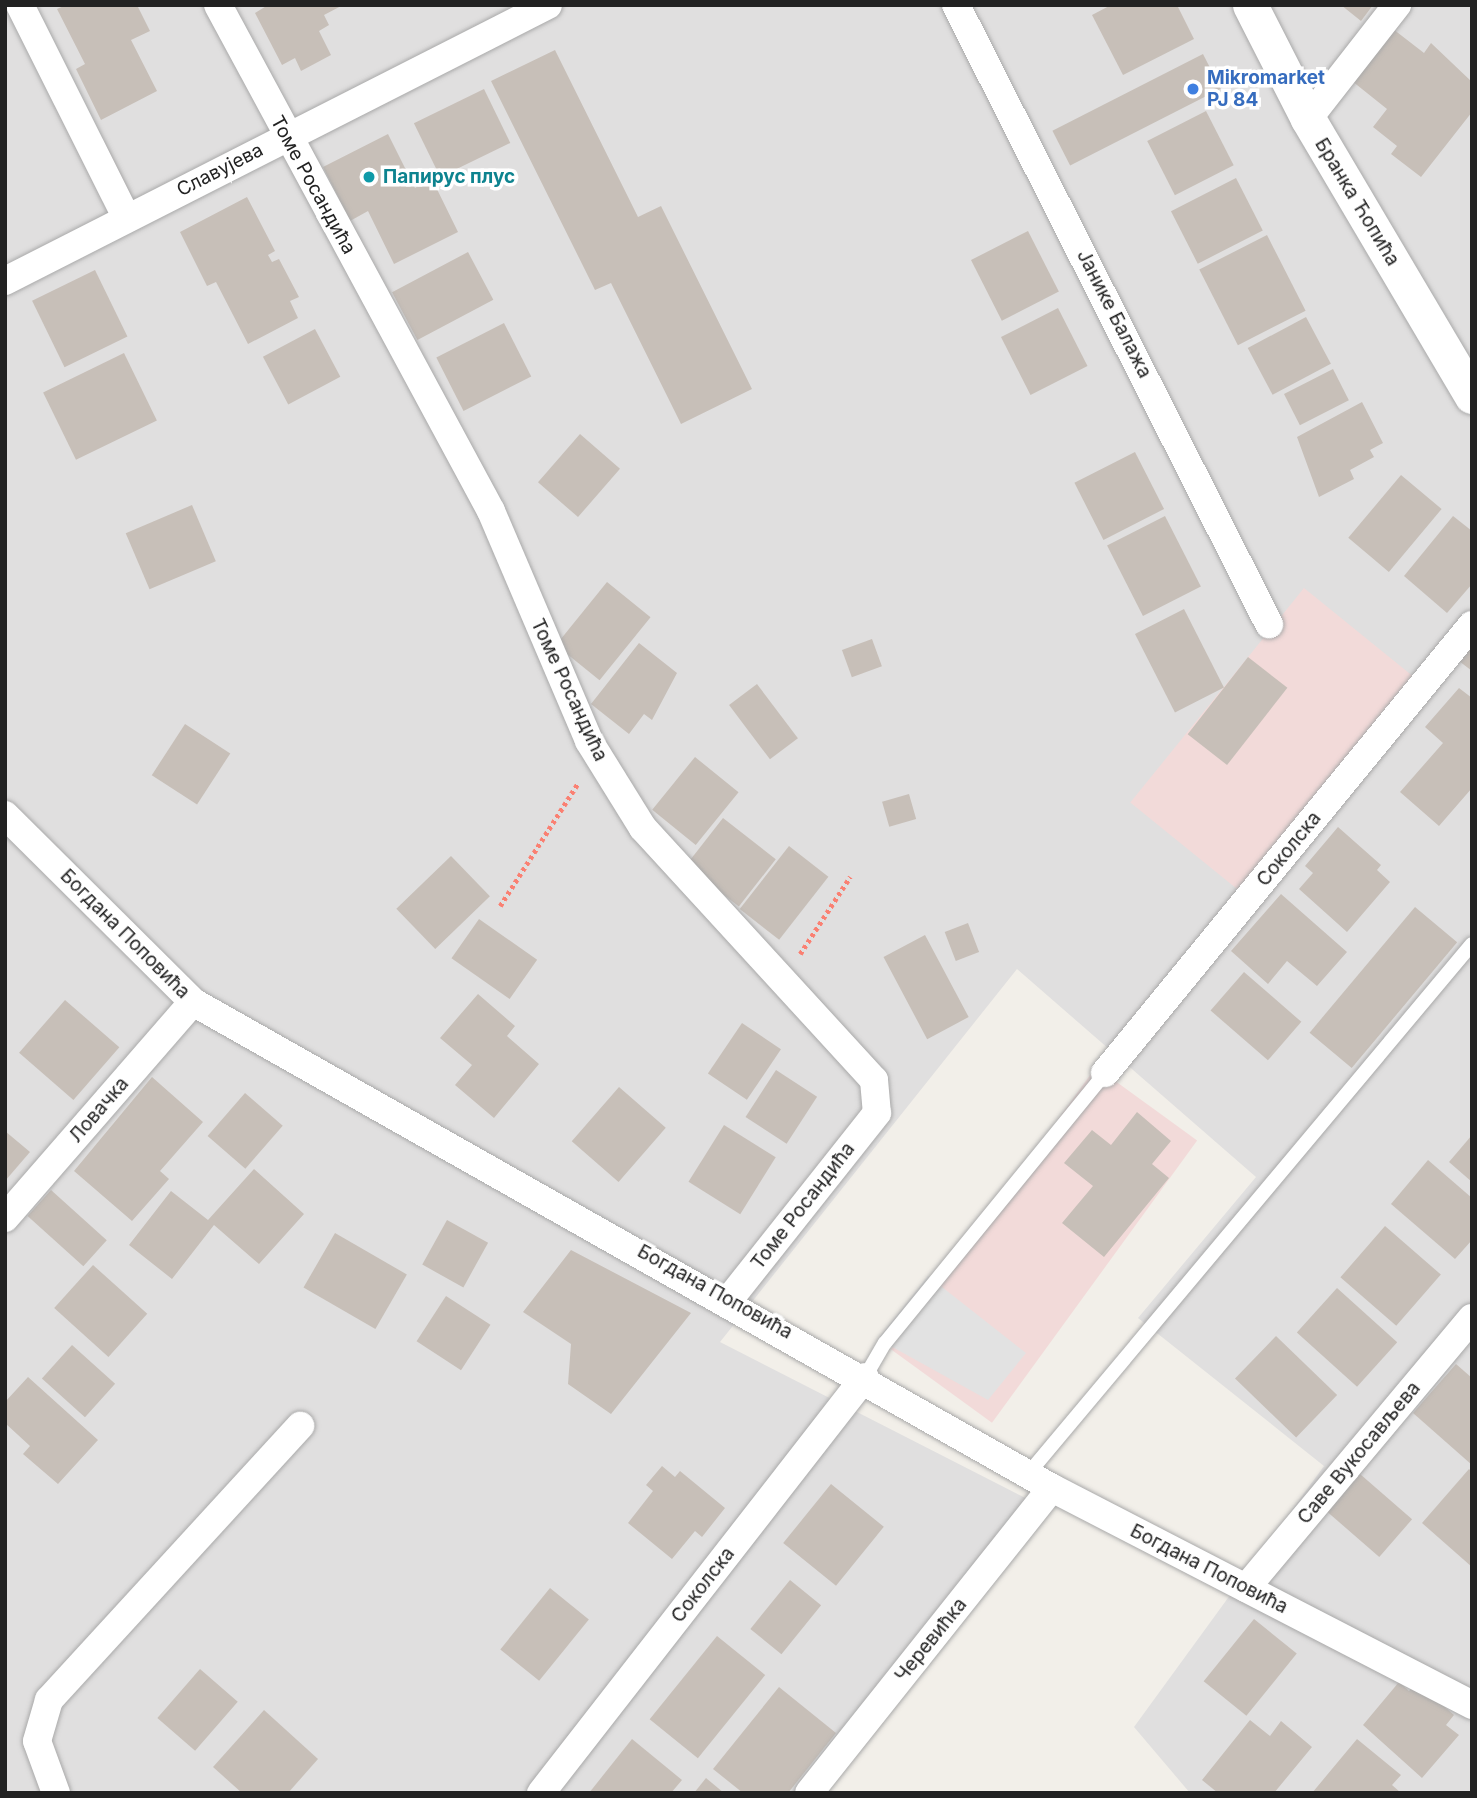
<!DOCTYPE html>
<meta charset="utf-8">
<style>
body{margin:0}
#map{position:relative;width:1477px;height:1798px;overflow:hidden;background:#f2efe9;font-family:Inter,sans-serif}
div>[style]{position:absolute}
.residential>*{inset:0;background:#e0dfdf}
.commercial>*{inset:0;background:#f2dad9;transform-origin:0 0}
.parking>*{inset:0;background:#e2e2e2}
.building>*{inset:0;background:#c7bfb8;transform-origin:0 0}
.path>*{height:4.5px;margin-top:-2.25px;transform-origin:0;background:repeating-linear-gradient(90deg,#fa8072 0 3.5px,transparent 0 7px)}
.roads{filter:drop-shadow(0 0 2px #a9a9a9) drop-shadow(0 0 2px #a9a9a9)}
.service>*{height:14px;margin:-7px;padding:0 7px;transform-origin:7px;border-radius:7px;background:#fff}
.minor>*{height:28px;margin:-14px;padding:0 14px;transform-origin:14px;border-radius:14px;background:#fff}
.tertiary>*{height:35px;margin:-17.5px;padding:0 17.5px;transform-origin:17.5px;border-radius:17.5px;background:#fff}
.dots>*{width:19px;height:19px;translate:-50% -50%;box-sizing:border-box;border:4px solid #fff;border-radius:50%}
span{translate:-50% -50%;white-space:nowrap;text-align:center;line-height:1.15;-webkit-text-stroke:7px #fff;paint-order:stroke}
.shop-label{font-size:19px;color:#366cbe;font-weight:700}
.left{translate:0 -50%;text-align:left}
.street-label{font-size:19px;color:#222}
.culture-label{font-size:19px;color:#0d838f;font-weight:700}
.frame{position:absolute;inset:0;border:7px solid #222;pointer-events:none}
</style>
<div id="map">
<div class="residential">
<div style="clip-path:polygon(5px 5px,1472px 5px,1472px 1793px,1190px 1793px,1134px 1727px,1324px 1466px,1138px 1318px,1256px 1177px,1017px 969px,720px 1342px,1045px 1508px,819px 1793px,5px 1793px)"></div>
</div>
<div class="commercial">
<div style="left:1304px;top:588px;width:139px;height:276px;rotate:39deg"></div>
<div style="left:1096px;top:1067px;width:125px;height:349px;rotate:36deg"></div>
</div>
<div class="parking">
<div style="clip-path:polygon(928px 1276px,1026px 1353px,988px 1400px,878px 1339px)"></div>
</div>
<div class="building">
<div style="clip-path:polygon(66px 5px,137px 5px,150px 31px,131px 40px,157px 91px,101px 120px,76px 69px,85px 64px,57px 9px)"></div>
<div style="clip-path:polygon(268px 5px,343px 5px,324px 15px,329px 25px,319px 31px,331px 55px,301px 71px,295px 58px,282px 65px,255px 13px)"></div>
<div style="clip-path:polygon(1111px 5px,1177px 5px,1194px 39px,1123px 75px,1092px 15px)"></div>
<div style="clip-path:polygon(1341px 5px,1373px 5px,1361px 21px)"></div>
<div style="clip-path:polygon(1393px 29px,1424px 53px,1431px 43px,1472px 82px,1472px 112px,1421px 177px,1391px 154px,1397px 146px,1373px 127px,1387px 109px,1352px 81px)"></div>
<div style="clip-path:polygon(555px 50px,638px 217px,661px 206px,752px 389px,681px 424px,611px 283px,595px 290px,491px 81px)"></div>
<div style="left:1203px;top:54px;width:39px;height:169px;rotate:63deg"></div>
<div style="left:484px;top:89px;width:60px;height:78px;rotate:64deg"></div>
<div style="left:1206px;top:111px;width:61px;height:66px;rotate:63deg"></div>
<div style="clip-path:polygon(388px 134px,415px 188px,432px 179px,458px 232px,394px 264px,368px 211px,350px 221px,323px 167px)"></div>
<div style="left:1236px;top:178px;width:59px;height:73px;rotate:63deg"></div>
<div style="clip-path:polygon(247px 197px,275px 251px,268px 255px,272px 262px,279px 259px,299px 297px,290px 301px,298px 318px,248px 344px,216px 282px,207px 286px,180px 232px)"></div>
<div style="left:1028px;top:231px;width:68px;height:64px;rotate:63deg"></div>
<div style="left:1267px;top:235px;width:85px;height:76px;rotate:63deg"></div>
<div style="left:468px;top:252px;width:54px;height:86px;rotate:62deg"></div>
<div style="left:95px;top:270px;width:74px;height:70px;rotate:64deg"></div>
<div style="left:1058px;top:308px;width:65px;height:64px;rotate:63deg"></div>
<div style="left:1306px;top:317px;width:53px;height:66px;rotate:62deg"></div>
<div style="left:504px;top:323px;width:60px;height:76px;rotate:63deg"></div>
<div style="left:315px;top:329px;width:54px;height:59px;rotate:62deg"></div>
<div style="left:124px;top:353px;width:75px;height:90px;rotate:64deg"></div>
<div style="left:1333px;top:369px;width:35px;height:55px;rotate:63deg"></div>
<div style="clip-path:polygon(1362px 402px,1383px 443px,1370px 450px,1374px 457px,1350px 470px,1354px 479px,1319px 497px,1297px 437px)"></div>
<div style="left:580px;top:434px;width:53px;height:64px;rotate:41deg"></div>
<div style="left:1135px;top:452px;width:64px;height:68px;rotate:63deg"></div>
<div style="left:1401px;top:475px;width:53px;height:82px;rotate:40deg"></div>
<div style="left:192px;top:505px;width:61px;height:72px;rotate:67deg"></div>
<div style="left:1165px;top:516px;width:79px;height:65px;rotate:63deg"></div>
<div style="clip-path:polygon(1453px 516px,1472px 531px,1472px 584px,1447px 613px,1404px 576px)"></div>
<div style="left:607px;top:582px;width:56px;height:81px;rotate:39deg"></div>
<div style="left:1184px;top:609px;width:88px;height:55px;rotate:63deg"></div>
<div style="left:872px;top:639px;width:29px;height:32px;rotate:70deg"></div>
<div style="clip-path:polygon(639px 643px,677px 673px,652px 720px,644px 714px,629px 734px,591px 704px)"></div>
<div style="clip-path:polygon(1472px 646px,1472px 671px,1459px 661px)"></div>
<div style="left:1248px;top:657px;width:50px;height:98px;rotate:38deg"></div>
<div style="left:757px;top:684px;width:68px;height:35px;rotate:53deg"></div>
<div style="clip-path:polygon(1459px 688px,1472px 698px,1472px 788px,1439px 826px,1400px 792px,1443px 743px,1425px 727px)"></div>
<div style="left:185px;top:724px;width:54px;height:61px;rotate:33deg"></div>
<div style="left:695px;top:757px;width:56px;height:68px;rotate:39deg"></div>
<div style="left:909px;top:794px;width:26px;height:28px;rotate:74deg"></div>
<div style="left:723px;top:818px;width:67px;height:60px;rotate:38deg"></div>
<div style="clip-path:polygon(1338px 827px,1381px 865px,1377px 870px,1390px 882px,1347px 932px,1299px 889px,1313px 873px,1305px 866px)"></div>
<div style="left:789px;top:846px;width:50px;height:80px;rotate:38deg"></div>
<div style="left:451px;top:856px;width:56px;height:76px;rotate:46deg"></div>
<div style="clip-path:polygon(1281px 894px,1347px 952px,1317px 986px,1287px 961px,1268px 984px,1231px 951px)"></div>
<div style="left:1415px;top:907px;width:55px;height:164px;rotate:40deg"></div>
<div style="left:479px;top:919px;width:71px;height:48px;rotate:35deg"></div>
<div style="left:968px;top:923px;width:31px;height:25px;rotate:69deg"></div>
<div style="left:925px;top:935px;width:93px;height:47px;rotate:62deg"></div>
<div style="left:1244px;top:972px;width:76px;height:51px;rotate:41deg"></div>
<div style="clip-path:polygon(478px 994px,515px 1026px,507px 1036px,539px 1064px,494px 1118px,455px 1085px,472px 1065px,440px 1038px)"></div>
<div style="left:65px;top:1000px;width:72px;height:70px;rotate:41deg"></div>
<div style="left:742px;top:1023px;width:47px;height:61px;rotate:34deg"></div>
<div style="left:776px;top:1070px;width:49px;height:56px;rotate:33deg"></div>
<div style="clip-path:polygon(152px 1077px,203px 1122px,160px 1171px,169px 1179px,132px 1221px,74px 1171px)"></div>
<div style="left:619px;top:1087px;width:62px;height:72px;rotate:41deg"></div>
<div style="left:245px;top:1093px;width:50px;height:57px;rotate:41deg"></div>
<div style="clip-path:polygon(1137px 1112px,1171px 1141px,1152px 1164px,1169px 1178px,1104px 1257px,1062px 1223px,1093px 1186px,1064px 1163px,1092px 1130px,1111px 1145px)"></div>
<div style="left:724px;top:1125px;width:61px;height:67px;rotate:32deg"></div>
<div style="clip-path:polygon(5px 1131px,30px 1152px,5px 1181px)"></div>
<div style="clip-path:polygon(1472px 1135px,1472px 1182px,1449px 1162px)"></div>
<div style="clip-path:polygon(1428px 1160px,1472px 1198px,1472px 1240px,1455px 1259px,1391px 1204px)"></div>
<div style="clip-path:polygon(254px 1169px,304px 1214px,259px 1264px,214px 1225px,172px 1279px,129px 1245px,171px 1191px,208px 1220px)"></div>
<div style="left:51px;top:1190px;width:75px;height:35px;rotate:42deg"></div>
<div style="left:447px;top:1220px;width:47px;height:51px;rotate:29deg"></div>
<div style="left:1385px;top:1226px;width:74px;height:68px;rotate:41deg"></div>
<div style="left:335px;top:1233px;width:83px;height:63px;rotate:30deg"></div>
<div style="clip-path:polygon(571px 1250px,691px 1313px,611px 1414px,568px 1384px,571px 1344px,523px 1312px)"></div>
<div style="left:93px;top:1265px;width:73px;height:58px;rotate:42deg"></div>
<div style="left:1337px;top:1288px;width:81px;height:60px;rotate:42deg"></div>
<div style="left:446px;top:1296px;width:53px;height:54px;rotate:33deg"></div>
<div style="left:1276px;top:1336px;width:85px;height:59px;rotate:44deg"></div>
<div style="left:72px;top:1345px;width:58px;height:45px;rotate:42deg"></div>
<div style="clip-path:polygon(1456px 1364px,1472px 1378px,1472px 1465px,1413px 1413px)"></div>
<div style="clip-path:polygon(28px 1377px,98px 1440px,58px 1484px,23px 1454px,30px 1446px,5px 1423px,5px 1402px)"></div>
<div style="clip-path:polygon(662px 1466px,675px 1477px,680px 1471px,725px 1508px,702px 1537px,695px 1531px,672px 1559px,628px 1523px,653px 1491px,646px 1485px)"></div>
<div style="clip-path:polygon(1469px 1469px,1472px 1472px,1472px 1567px,1422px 1523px)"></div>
<div style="left:1360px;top:1474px;width:69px;height:50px;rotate:41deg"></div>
<div style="left:831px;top:1484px;width:68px;height:76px;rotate:39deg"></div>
<div style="left:790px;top:1580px;width:40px;height:63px;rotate:39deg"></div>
<div style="left:550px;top:1588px;width:50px;height:79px;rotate:39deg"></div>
<div style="left:1254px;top:1619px;width:55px;height:80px;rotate:39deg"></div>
<div style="left:717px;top:1636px;width:62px;height:107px;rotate:39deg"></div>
<div style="left:200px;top:1669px;width:50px;height:65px;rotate:41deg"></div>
<div style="clip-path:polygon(1399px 1682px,1409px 1691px,1417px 1683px,1454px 1715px,1446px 1725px,1459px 1735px,1422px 1778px,1363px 1725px)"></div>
<div style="clip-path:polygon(779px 1687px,836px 1733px,788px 1793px,743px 1793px,713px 1769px)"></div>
<div style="clip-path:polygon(264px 1710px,318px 1759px,288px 1793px,242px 1793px,213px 1767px)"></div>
<div style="clip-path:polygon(1250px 1720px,1270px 1736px,1281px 1721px,1312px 1747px,1274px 1793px,1218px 1793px,1202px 1780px)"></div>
<div style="clip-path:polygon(632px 1739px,682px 1780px,671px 1793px,589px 1793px)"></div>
<div style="clip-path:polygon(1357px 1739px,1401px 1775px,1392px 1785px,1401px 1793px,1312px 1793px)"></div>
<div style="clip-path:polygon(706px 1778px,724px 1793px,694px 1793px)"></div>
</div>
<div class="path">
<div style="left:500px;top:906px;width:146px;rotate:-57.6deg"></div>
<div style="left:800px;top:954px;width:92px;rotate:-57deg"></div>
</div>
<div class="roads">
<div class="service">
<div style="left:865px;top:1377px;width:39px;rotate:-60deg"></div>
<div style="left:885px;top:1343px;width:348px;rotate:-50.8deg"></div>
<div style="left:1028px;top:1474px;width:691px;rotate:-50.05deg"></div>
</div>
<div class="minor">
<div style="left:20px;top:5px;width:237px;rotate:63.4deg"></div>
<div style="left:218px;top:5px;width:575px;rotate:61.65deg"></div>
<div style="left:491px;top:511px;width:250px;rotate:66.9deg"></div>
<div style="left:589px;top:741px;width:102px;rotate:58.2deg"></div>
<div style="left:643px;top:828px;width:342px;rotate:47.5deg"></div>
<div style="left:874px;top:1080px;width:33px;rotate:85deg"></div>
<div style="left:877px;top:1113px;width:238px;rotate:128.4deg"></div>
<div style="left:956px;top:5px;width:694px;rotate:63.18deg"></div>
<div style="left:1308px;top:119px;width:145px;rotate:-52deg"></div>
<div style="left:5px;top:281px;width:609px;rotate:-26.94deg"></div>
<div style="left:5px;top:815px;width:265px;rotate:44.8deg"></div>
<div style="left:193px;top:1002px;width:987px;rotate:29.5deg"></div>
<div style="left:1052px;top:1488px;width:473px;rotate:27.3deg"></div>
<div style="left:1105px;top:1073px;width:579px;rotate:-50.68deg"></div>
<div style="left:5px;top:1218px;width:286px;rotate:-49deg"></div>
<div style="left:1246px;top:1588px;width:352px;rotate:-50.1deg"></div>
<div style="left:56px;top:1793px;width:55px;rotate:-110.1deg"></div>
<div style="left:37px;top:1741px;width:43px;rotate:-73.7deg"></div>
<div style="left:49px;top:1700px;width:372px;rotate:-47.5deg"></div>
<div style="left:541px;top:1793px;width:527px;rotate:-52.09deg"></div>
<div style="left:809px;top:1793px;width:390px;rotate:-51.5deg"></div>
</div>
<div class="tertiary">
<div style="left:1250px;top:5px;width:128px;rotate:63deg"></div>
<div style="left:1308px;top:119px;width:322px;rotate:59.4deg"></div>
</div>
</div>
<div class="dots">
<div style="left:1193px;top:89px;background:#3f7fe0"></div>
<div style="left:369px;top:177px;background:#0f9aa8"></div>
</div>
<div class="shop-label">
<span class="left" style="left:1207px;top:89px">Mikromarket<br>PJ 84</span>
</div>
<div class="street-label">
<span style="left:220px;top:170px;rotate:-27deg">Славујева</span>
<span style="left:313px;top:185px;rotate:61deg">Томе Росандића</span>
<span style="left:1357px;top:202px;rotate:59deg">Бранка Ћопића</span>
<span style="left:1114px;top:314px;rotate:63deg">Јанике Балажа</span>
<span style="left:569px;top:690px;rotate:65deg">Томе Росандића</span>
<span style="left:1289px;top:849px;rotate:-51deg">Соколска</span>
<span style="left:125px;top:934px;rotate:45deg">Богдана Поповића</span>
<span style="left:99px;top:1110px;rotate:-49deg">Ловачка</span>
<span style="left:803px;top:1206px;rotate:-52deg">Томе Росандића</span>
<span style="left:715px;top:1292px;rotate:29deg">Богдана Поповића</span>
<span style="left:1359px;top:1453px;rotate:-50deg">Саве Вукосављева</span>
<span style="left:1209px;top:1569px;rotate:27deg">Богдана Поповића</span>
<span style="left:703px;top:1585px;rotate:-52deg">Соколска</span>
<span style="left:931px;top:1640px;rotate:-51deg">Черевићка</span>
</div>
<div class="culture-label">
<span class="left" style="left:383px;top:177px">Папирус плус</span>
</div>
<div class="frame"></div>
</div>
